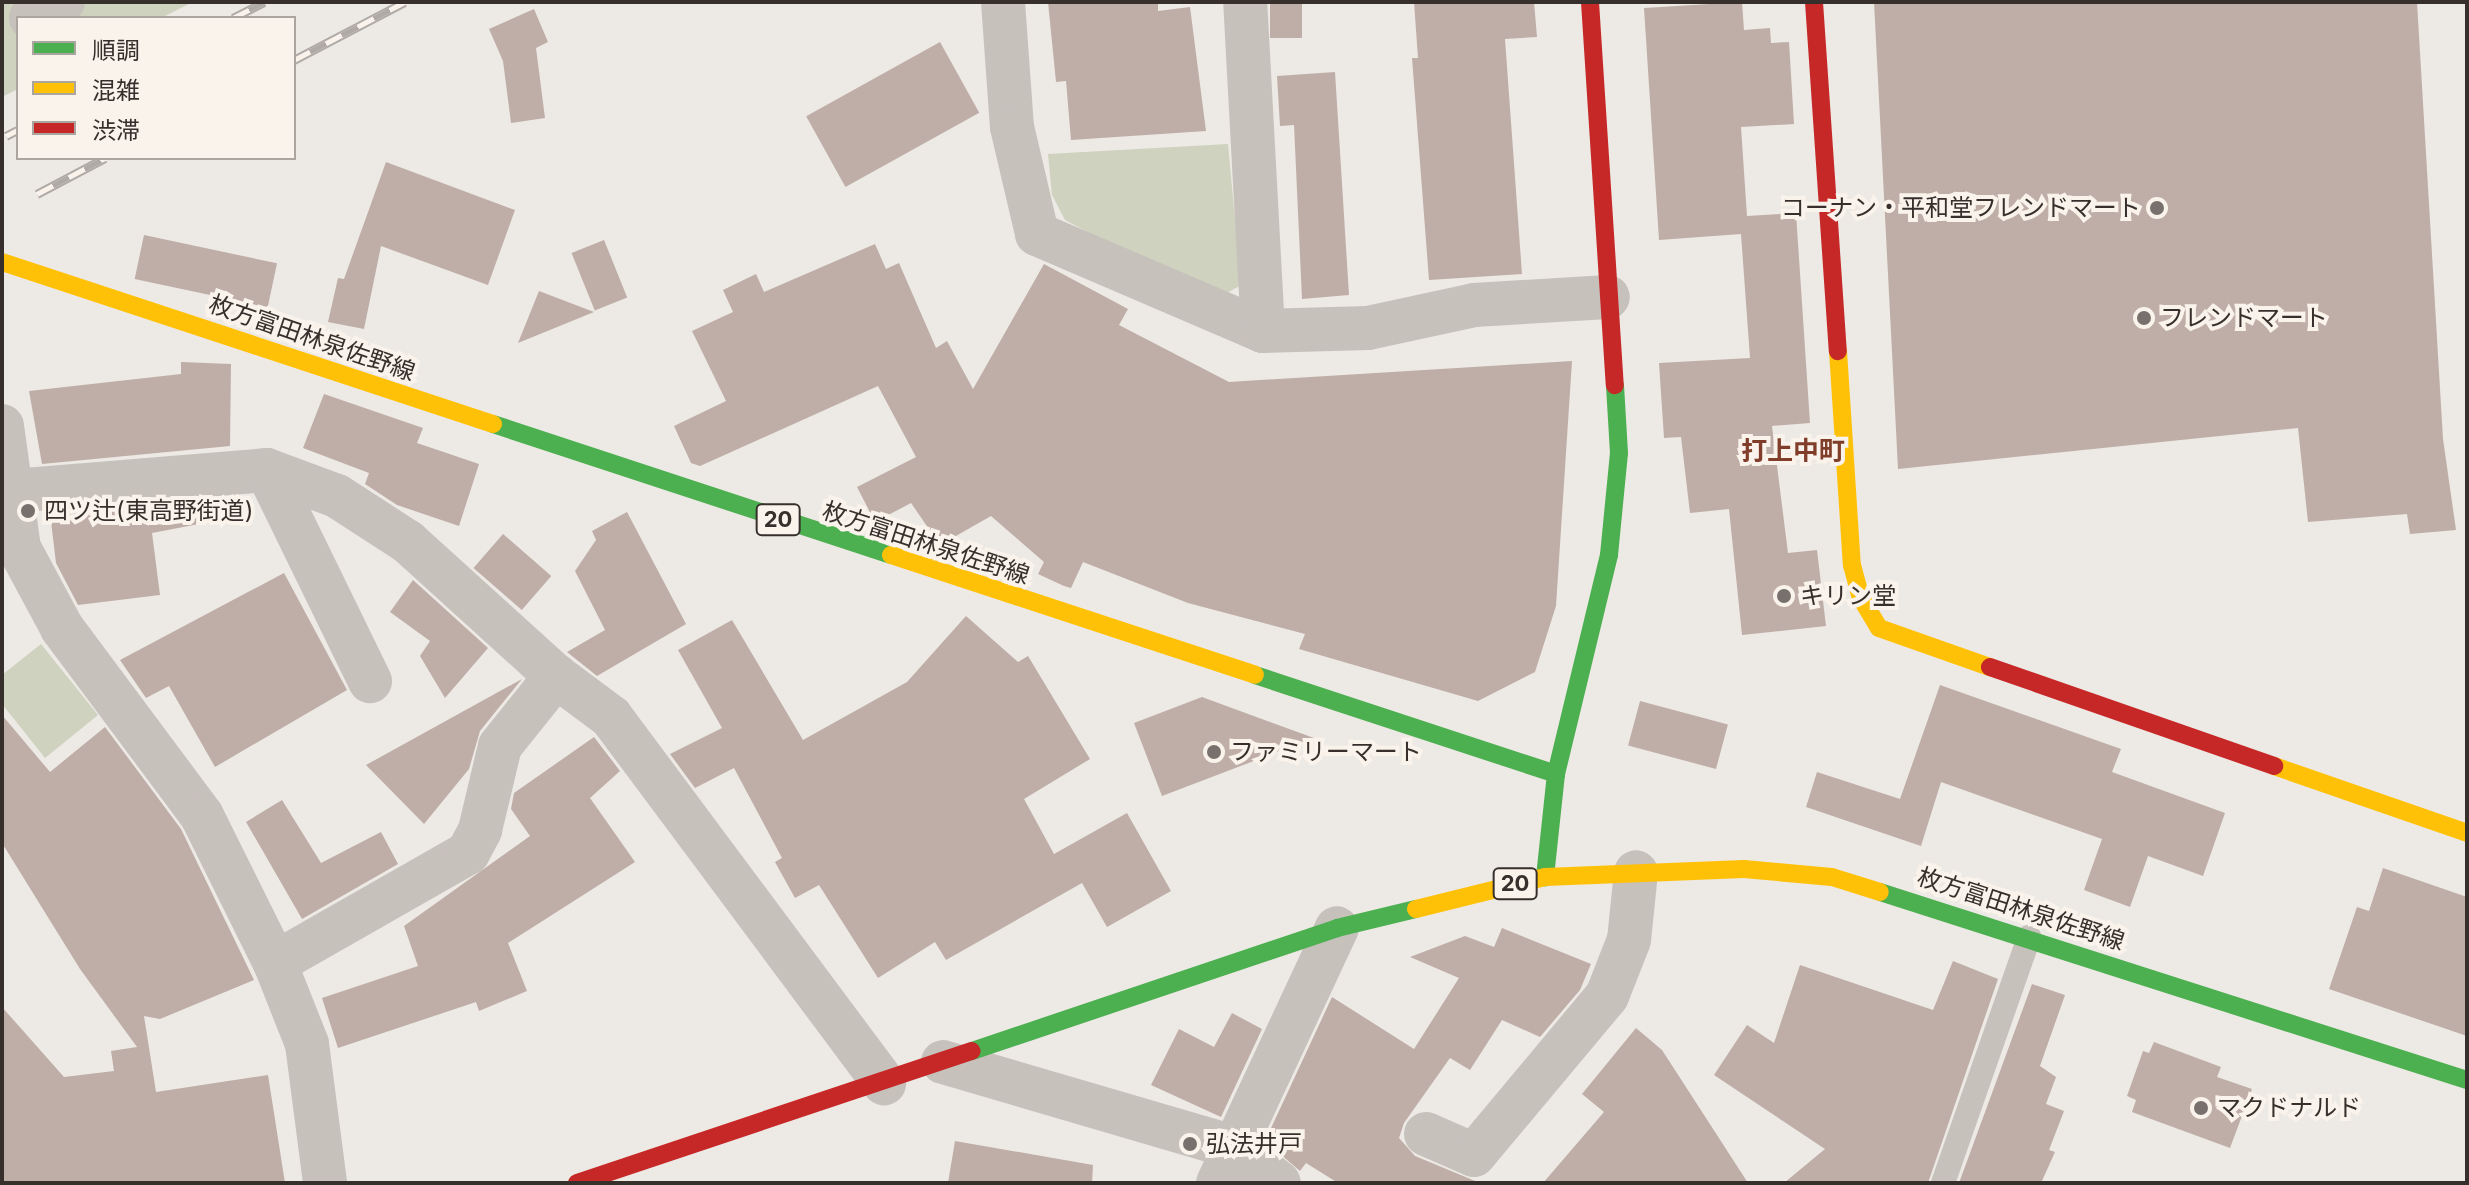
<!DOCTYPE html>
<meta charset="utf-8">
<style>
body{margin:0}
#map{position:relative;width:2469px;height:1185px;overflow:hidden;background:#ede9e4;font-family:Inter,"Noto Sans JP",sans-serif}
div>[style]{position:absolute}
.green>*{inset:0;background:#ced2bf}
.building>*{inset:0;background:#bfaea7;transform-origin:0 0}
.lane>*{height:24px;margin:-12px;padding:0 12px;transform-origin:12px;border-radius:12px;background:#c7c1bc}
.street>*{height:44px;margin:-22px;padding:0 22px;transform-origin:22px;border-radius:22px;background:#c7c1bc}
.fast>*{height:18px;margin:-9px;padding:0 9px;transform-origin:9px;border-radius:9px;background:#4caf50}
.slow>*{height:18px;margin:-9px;padding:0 9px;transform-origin:9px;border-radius:9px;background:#ffc107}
.jam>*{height:18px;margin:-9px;padding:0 9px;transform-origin:9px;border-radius:9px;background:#c62828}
.rail>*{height:9px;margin-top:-4.5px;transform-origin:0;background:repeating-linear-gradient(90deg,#f9f3ec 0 18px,#afaaa6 0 36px);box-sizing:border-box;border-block:2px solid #afaaa6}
.dots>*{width:22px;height:22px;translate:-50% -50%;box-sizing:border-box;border:4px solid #f9f3ec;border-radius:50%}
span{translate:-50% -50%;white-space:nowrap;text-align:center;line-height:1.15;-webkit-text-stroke:8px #f9f3ec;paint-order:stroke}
.shield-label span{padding:2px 6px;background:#f9f3ec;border:2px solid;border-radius:6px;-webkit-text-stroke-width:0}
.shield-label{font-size:22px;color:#372f2b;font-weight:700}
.poi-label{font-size:24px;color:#372f2b}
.right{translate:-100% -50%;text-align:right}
.left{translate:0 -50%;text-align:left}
.street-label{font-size:24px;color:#372f2b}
.neighbourhood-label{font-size:26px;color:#803e2a;font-weight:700}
.frame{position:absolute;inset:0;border:4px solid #372f2b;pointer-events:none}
.legend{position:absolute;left:16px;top:16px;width:280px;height:144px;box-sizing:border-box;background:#f9f3ec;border:2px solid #aba59f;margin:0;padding:10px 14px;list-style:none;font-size:24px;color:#372f2b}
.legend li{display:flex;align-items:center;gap:16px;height:40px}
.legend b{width:40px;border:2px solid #aba59f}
</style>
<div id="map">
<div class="green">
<div style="clip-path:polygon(193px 2px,161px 18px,18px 18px,18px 89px,2px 97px,2px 3px)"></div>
<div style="clip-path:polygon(1228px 144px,1241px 285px,1215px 300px,1065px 220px,1052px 195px,1048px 154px)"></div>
<div style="clip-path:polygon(41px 644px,98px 715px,45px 758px,2px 704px,2px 675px)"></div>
</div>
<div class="building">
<div style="clip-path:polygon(1048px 2px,1158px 2px,1158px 11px,1190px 7px,1206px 131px,1071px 140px,1066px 81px,1056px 82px)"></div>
<div style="left:1270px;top:2px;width:32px;height:36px"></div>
<div style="clip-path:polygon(1414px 2px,1534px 2px,1537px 37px,1505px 39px,1522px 274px,1429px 280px,1412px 58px,1418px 58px)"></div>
<div style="clip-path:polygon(1742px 2px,1744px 30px,1770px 28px,1771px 43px,1789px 42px,1794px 124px,1741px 127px,1747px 216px,1796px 213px,1810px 423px,1772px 426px,1788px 553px,1817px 550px,1826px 626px,1742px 635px,1729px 509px,1690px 513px,1681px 437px,1664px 438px,1659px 363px,1750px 358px,1741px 234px,1659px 240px,1644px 8px)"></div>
<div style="clip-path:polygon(1874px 2px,2417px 2px,2443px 439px,2456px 530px,2410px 534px,2407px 514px,2308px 522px,2298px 428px,1898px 469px)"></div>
<div style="clip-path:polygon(534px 9px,548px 42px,536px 48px,545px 118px,511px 123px,503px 61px,489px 29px)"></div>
<div style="left:940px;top:42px;width:81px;height:153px;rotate:61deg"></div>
<div style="clip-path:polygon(1335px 72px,1349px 295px,1302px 299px,1294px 125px,1280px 126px,1277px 76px)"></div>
<div style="clip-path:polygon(386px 162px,515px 210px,488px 285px,381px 246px,364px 329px,328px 322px,338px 278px,344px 279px)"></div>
<div style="left:144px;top:235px;width:136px;height:45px;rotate:12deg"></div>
<div style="left:604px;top:240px;width:62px;height:35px;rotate:68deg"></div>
<div style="clip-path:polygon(875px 244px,886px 269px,899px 263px,936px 348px,947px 341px,973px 389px,1044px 264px,1128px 309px,1119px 325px,1229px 382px,1572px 361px,1556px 606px,1535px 672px,1478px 701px,1299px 649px,1305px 634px,1188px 603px,1083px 562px,1071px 588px,1064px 586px,1038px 574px,1044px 562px,991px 516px,940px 545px,911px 503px,875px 522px,857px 487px,916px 457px,878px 386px,700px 466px,691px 463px,674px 426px,726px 401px,692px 331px,733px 312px,723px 290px,756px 274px,764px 292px)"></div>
<div style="clip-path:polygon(539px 291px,594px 312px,518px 343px)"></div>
<div style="clip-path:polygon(181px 362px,231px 364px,230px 446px,42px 464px,29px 391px,181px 374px)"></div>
<div style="clip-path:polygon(324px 394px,423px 428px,417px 443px,479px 464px,459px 526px,397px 505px,365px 484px,369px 473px,303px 448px)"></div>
<div style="clip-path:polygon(196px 501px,199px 524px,152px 533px,160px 595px,78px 605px,56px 563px,50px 513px)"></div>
<div style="clip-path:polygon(627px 512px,686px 624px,597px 676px,567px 652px,605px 630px,575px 571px,596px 540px,592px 531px)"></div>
<div style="left:503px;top:534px;width:64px;height:45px;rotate:41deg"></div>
<div style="clip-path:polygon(284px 573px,347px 690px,215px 767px,169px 686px,146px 698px,120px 660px)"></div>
<div style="clip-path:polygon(413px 580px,488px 648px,445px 698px,420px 656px,430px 641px,390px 612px)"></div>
<div style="clip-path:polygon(966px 616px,1018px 662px,1028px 656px,1090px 759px,1024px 799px,1054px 854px,1127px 813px,1171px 891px,1107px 927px,1082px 883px,946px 960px,935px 942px,878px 978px,819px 885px,795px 898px,775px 862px,782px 858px,734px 768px,695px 788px,670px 754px,722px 728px,678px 650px,732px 620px,803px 740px,907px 682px)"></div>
<div style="clip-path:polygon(522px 679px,480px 731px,469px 769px,424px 824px,366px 765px)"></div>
<div style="clip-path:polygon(1940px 685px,2121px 749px,2112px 772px,2225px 813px,2203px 876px,2148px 856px,2130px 907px,2084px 890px,2102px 839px,1941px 782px,1921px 846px,1806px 807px,1817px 772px,1900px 799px)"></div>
<div style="clip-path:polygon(1202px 697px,1314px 738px,1162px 796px,1134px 723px)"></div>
<div style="left:1640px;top:701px;width:91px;height:46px;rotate:15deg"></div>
<div style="clip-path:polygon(2px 715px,50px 772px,105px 727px,181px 829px,254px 980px,160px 1019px,144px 1016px,156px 1092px,268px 1075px,285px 1183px,2px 1183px,2px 1007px,64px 1077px,114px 1071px,111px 1051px,137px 1047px,80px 969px,2px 843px)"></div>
<div style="clip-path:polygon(594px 737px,620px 771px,590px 798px,635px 862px,508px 943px,527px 991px,479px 1011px,476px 1002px,338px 1048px,322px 998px,418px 966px,404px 926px,530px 836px,511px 809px,514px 793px)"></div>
<div style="clip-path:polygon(282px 800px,321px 863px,381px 832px,398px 864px,302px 919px,246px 822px)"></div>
<div style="clip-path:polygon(2383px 868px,2467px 897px,2467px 1036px,2329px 989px,2357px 907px,2369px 911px)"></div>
<div style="clip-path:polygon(1502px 928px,1591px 964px,1580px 990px,1540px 1037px,1502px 1020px,1470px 1070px,1450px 1058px,1404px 1123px,1399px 1138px,1415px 1156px,1480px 1183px,1338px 1183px,1306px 1163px,1300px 1171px,1265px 1141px,1332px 997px,1414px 1049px,1459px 978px,1410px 957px,1465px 936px,1494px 947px)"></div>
<div style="clip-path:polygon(1953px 961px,1998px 979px,1928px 1183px,1784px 1183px,1825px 1149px,1714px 1075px,1747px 1025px,1774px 1043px,1800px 965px,1933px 1010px)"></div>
<div style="clip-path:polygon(2032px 984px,2065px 995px,2040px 1066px,2056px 1077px,2046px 1104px,2064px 1111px,2049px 1150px,2055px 1152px,2041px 1183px,1959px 1183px)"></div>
<div style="clip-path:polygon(1232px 1013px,1262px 1029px,1221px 1117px,1151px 1085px,1179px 1029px,1214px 1047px)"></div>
<div style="clip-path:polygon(1636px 1028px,1662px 1050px,1748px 1183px,1543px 1183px,1604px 1112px,1582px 1094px)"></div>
<div style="clip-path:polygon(2154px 1042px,2221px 1067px,2217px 1077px,2252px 1089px,2230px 1148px,2132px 1112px,2136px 1100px,2127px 1096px,2143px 1051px,2149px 1053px)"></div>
<div style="clip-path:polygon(955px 1141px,1093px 1165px,1092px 1183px,948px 1183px)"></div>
</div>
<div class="lane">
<div style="left:1943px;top:1183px;width:261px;rotate:-70.7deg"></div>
</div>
<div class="street">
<div style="left:1003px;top:2px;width:125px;rotate:85.9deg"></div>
<div style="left:1012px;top:127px;width:110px;rotate:76.8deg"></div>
<div style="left:1037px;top:234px;width:246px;rotate:23.2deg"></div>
<div style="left:1263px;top:331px;width:329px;rotate:-93.1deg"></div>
<div style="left:31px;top:18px;width:36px;rotate:-27deg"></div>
<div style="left:1263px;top:331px;width:105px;rotate:-1.6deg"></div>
<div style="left:1368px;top:328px;width:108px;rotate:-12.2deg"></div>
<div style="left:1474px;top:305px;width:134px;rotate:-3.4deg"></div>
<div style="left:2px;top:426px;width:123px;rotate:82.1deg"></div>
<div style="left:19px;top:548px;width:91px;rotate:61.7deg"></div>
<div style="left:62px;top:628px;width:234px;rotate:53.3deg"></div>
<div style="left:202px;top:816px;width:164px;rotate:63.6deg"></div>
<div style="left:275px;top:963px;width:87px;rotate:68.4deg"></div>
<div style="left:307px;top:1044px;width:140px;rotate:82.6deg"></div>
<div style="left:267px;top:470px;width:235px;rotate:64deg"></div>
<div style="left:13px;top:491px;width:255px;rotate:-4.7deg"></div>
<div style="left:267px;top:470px;width:75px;rotate:20.4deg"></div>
<div style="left:337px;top:496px;width:85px;rotate:32.9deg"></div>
<div style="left:408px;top:542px;width:200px;rotate:42.2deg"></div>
<div style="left:556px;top:676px;width:69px;rotate:36.7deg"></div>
<div style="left:611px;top:717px;width:457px;rotate:53.3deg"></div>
<div style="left:275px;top:963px;width:222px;rotate:-29.7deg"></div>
<div style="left:468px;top:853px;width:26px;rotate:-62deg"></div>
<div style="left:480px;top:830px;width:86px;rotate:-76.6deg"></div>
<div style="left:500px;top:746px;width:90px;rotate:-51.3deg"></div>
<div style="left:943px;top:1062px;width:302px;rotate:16.3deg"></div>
<div style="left:1233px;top:1147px;width:58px;rotate:38deg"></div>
<div style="left:1426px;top:1134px;width:52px;rotate:23.6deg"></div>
<div style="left:1474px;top:1155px;width:207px;rotate:-50.1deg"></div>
<div style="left:1607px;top:996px;width:60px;rotate:-68.6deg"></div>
<div style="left:1629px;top:940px;width:68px;rotate:-84.1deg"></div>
<div style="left:1218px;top:1183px;width:281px;rotate:-65deg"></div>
</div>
<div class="fast">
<div style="left:493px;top:424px;width:419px;rotate:18.2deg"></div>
<div style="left:1255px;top:675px;width:317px;rotate:18.2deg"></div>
<div style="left:1556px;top:774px;width:104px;rotate:96.1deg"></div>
<div style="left:1556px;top:774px;width:225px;rotate:-76.4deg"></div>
<div style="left:1609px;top:555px;width:102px;rotate:-84.4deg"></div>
<div style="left:1619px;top:453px;width:68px;rotate:-93.4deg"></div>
<div style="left:1880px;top:892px;width:616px;rotate:17.76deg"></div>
<div style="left:972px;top:1051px;width:385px;rotate:-18.6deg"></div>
<div style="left:1337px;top:928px;width:81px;rotate:-13.5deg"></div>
</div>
<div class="slow">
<div style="left:2px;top:262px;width:517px;rotate:18.26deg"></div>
<div style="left:1838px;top:351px;width:214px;rotate:86.3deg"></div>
<div style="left:1852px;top:565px;width:34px;rotate:75deg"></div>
<div style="left:1861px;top:598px;width:35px;rotate:59deg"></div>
<div style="left:1879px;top:628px;width:118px;rotate:19.4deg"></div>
<div style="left:891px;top:555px;width:383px;rotate:18.2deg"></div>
<div style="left:2274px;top:766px;width:204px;rotate:19.1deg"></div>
<div style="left:1416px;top:909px;width:133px;rotate:-13.9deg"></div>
<div style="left:1545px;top:877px;width:199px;rotate:-2.3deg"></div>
<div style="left:1744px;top:869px;width:88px;rotate:5.2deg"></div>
<div style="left:1832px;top:877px;width:50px;rotate:17.4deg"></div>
</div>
<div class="jam">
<div style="left:1590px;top:2px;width:384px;rotate:86.3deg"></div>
<div style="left:1814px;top:2px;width:350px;rotate:86.1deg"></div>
<div style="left:1990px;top:667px;width:301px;rotate:19.2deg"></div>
<div style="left:577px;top:1183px;width:416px;rotate:-18.5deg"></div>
</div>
<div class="rail">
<div style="left:233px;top:18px;width:35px;rotate:-27deg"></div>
<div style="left:294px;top:60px;width:125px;rotate:-27.6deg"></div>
<div style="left:6px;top:136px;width:13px;rotate:-27deg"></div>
<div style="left:37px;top:194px;width:77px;rotate:-27.9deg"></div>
</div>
<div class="dots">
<div style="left:2157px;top:208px;background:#77706c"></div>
<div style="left:2144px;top:318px;background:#77706c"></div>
<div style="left:28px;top:511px;background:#77706c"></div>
<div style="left:1784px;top:596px;background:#77706c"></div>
<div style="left:1214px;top:752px;background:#77706c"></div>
<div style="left:2201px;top:1108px;background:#77706c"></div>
<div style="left:1190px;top:1144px;background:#77706c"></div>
</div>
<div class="shield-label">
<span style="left:778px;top:520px">20</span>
<span style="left:1515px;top:884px">20</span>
</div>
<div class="poi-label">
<span class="right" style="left:2141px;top:208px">コーナン・平和堂フレンドマート</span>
<span class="left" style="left:2160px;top:318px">フレンドマート</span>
<span class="left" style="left:44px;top:511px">四ツ辻(東高野街道)</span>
<span class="left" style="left:1800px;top:596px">キリン堂</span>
<span class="left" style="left:1230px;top:752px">ファミリーマート</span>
<span class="left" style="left:2217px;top:1108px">マクドナルド</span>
<span class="left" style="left:1206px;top:1144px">弘法井戸</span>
</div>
<div class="street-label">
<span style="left:312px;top:338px;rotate:19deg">枚方富田林泉佐野線</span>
<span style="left:926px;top:543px;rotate:18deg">枚方富田林泉佐野線</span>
<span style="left:2021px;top:909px;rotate:18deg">枚方富田林泉佐野線</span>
</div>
<div class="neighbourhood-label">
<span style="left:1793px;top:451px">打上中町</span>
</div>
<div class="frame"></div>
<ul class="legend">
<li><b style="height:10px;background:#4caf50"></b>順調</li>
<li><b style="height:10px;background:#ffc107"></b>混雑</li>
<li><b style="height:10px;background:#c62828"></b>渋滞</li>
</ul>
</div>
